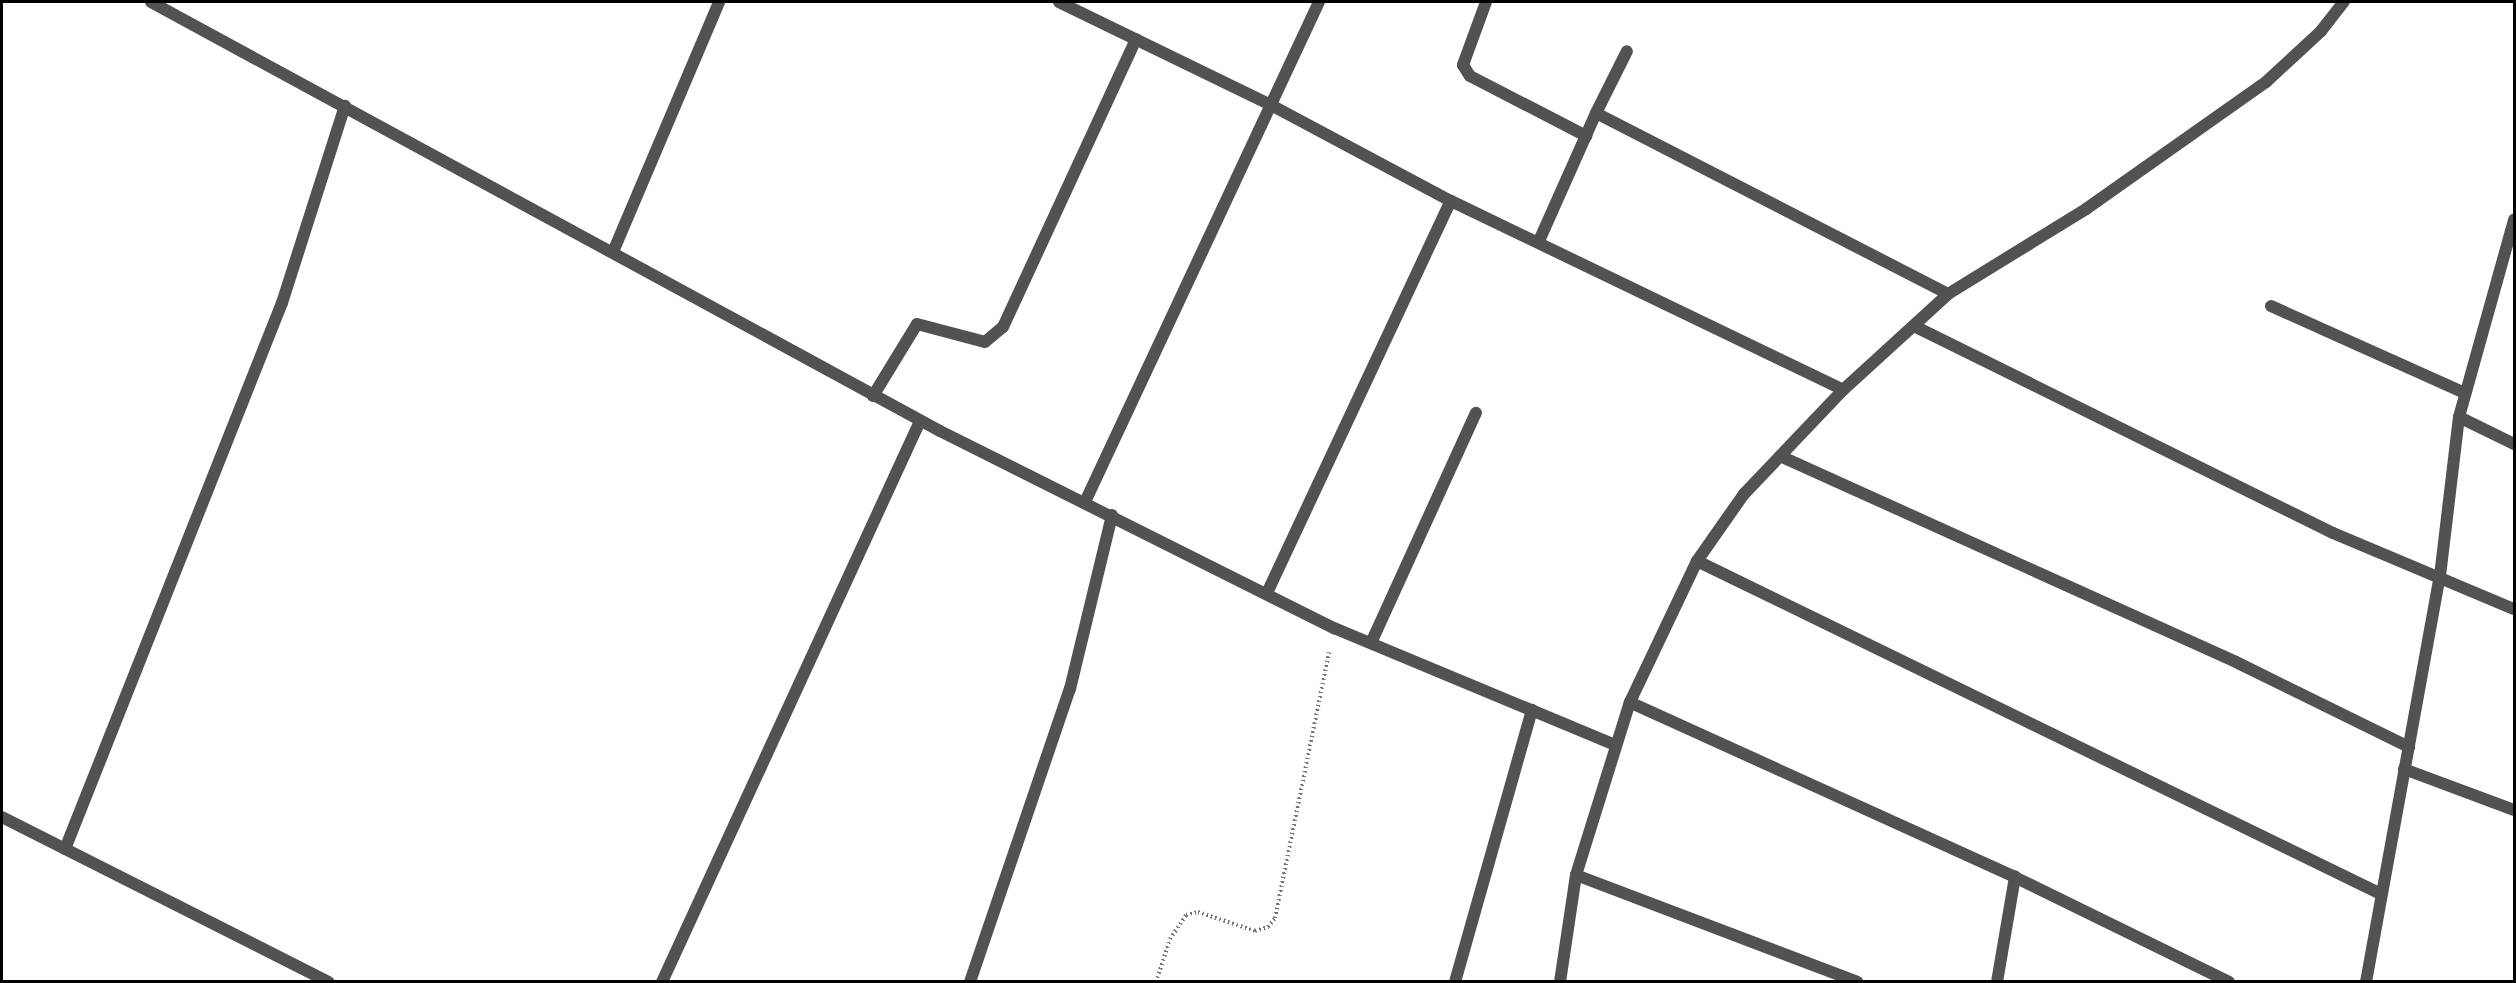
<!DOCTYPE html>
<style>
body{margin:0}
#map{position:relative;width:2516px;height:983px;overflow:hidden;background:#fff;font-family:"Work Sans",sans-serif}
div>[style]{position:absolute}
.path>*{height:4px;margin-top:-2px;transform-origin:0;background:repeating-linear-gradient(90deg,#747474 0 1.5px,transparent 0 4.5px)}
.minor>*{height:12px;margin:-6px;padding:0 6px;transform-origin:6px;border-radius:6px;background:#525252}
span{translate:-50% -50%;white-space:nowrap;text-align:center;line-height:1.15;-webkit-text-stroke:4.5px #fff;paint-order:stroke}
.frame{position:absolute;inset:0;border:3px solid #000;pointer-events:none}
</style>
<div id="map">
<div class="path">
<div style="left:1156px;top:982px;width:45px;rotate:-72deg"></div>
<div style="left:1170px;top:939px;width:29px;rotate:-56deg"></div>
<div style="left:1186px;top:915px;width:12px;rotate:-14deg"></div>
<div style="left:1198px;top:912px;width:60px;rotate:18.4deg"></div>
<div style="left:1255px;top:931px;width:14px;rotate:-17deg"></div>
<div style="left:1268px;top:927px;width:11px;rotate:-52deg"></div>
<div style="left:1275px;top:918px;width:271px;rotate:-78.5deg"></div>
</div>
<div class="minor">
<div style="left:151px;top:2px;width:898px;rotate:28.53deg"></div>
<div style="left:940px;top:431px;width:441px;rotate:26.6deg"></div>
<div style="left:1334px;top:628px;width:302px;rotate:22.6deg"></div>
<div style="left:1059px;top:2px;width:233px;rotate:25.9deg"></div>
<div style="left:1269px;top:104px;width:206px;rotate:28.1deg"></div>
<div style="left:1451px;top:201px;width:435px;rotate:25.7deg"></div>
<div style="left:1486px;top:2px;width:67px;rotate:110.1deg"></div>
<div style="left:1463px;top:65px;width:13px;rotate:58deg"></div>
<div style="left:1470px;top:76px;width:131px;rotate:27.3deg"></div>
<div style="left:1596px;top:113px;width:69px;rotate:-63.4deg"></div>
<div style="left:1539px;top:241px;width:140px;rotate:-66deg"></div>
<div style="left:1596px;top:113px;width:396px;rotate:27.2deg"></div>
<div style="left:613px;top:252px;width:272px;rotate:-67deg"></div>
<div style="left:2271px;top:306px;width:213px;rotate:24.2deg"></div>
<div style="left:1914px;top:326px;width:467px;rotate:26.3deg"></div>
<div style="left:2333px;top:533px;width:196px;rotate:22.8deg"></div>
<div style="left:873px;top:396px;width:84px;rotate:-58.6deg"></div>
<div style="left:917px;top:324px;width:70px;rotate:14.8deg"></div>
<div style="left:985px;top:342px;width:23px;rotate:-40deg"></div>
<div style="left:1003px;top:327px;width:317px;rotate:-65.2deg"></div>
<div style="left:2459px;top:417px;width:61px;rotate:26.1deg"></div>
<div style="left:1780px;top:456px;width:500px;rotate:24.31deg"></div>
<div style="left:2236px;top:662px;width:193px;rotate:26.2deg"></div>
<div style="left:1085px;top:502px;width:552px;rotate:-64.92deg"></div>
<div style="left:1697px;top:561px;width:759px;rotate:25.96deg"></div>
<div style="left:1267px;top:593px;width:433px;rotate:-64.9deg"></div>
<div style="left:1371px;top:643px;width:253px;rotate:-65.5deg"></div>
<div style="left:2404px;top:769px;width:117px;rotate:20.4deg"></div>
<div style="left:2px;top:817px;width:366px;rotate:26.8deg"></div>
<div style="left:65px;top:849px;width:588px;rotate:-68.33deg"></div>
<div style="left:282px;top:303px;width:207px;rotate:-72.3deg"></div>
<div style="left:1576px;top:875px;width:301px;rotate:20.8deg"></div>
<div style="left:662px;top:982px;width:617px;rotate:-65.3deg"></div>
<div style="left:970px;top:982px;width:310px;rotate:-71.2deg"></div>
<div style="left:1070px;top:689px;width:179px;rotate:-76.4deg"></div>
<div style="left:1455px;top:982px;width:283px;rotate:-74.2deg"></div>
<div style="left:1560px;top:982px;width:108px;rotate:-81.5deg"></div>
<div style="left:1576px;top:875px;width:181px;rotate:-72.7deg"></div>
<div style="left:1997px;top:982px;width:107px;rotate:-80.3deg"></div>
<div style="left:2229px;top:982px;width:238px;rotate:-153.9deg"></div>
<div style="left:2015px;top:877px;width:423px;rotate:-155.6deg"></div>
<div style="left:1630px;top:702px;width:156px;rotate:-64.6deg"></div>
<div style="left:1697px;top:561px;width:82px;rotate:-55deg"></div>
<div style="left:1744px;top:494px;width:144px;rotate:-46.4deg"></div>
<div style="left:1843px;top:390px;width:142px;rotate:-42.4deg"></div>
<div style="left:1948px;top:294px;width:162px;rotate:-31.6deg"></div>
<div style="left:2086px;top:209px;width:220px;rotate:-35.2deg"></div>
<div style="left:2266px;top:82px;width:75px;rotate:-42.8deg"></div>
<div style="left:2321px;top:31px;width:37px;rotate:-52deg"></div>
<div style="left:2366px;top:982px;width:413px;rotate:-79.7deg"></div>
<div style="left:2440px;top:576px;width:160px;rotate:-83.2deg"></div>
<div style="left:2459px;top:417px;width:205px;rotate:-74.4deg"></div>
</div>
<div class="frame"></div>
</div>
